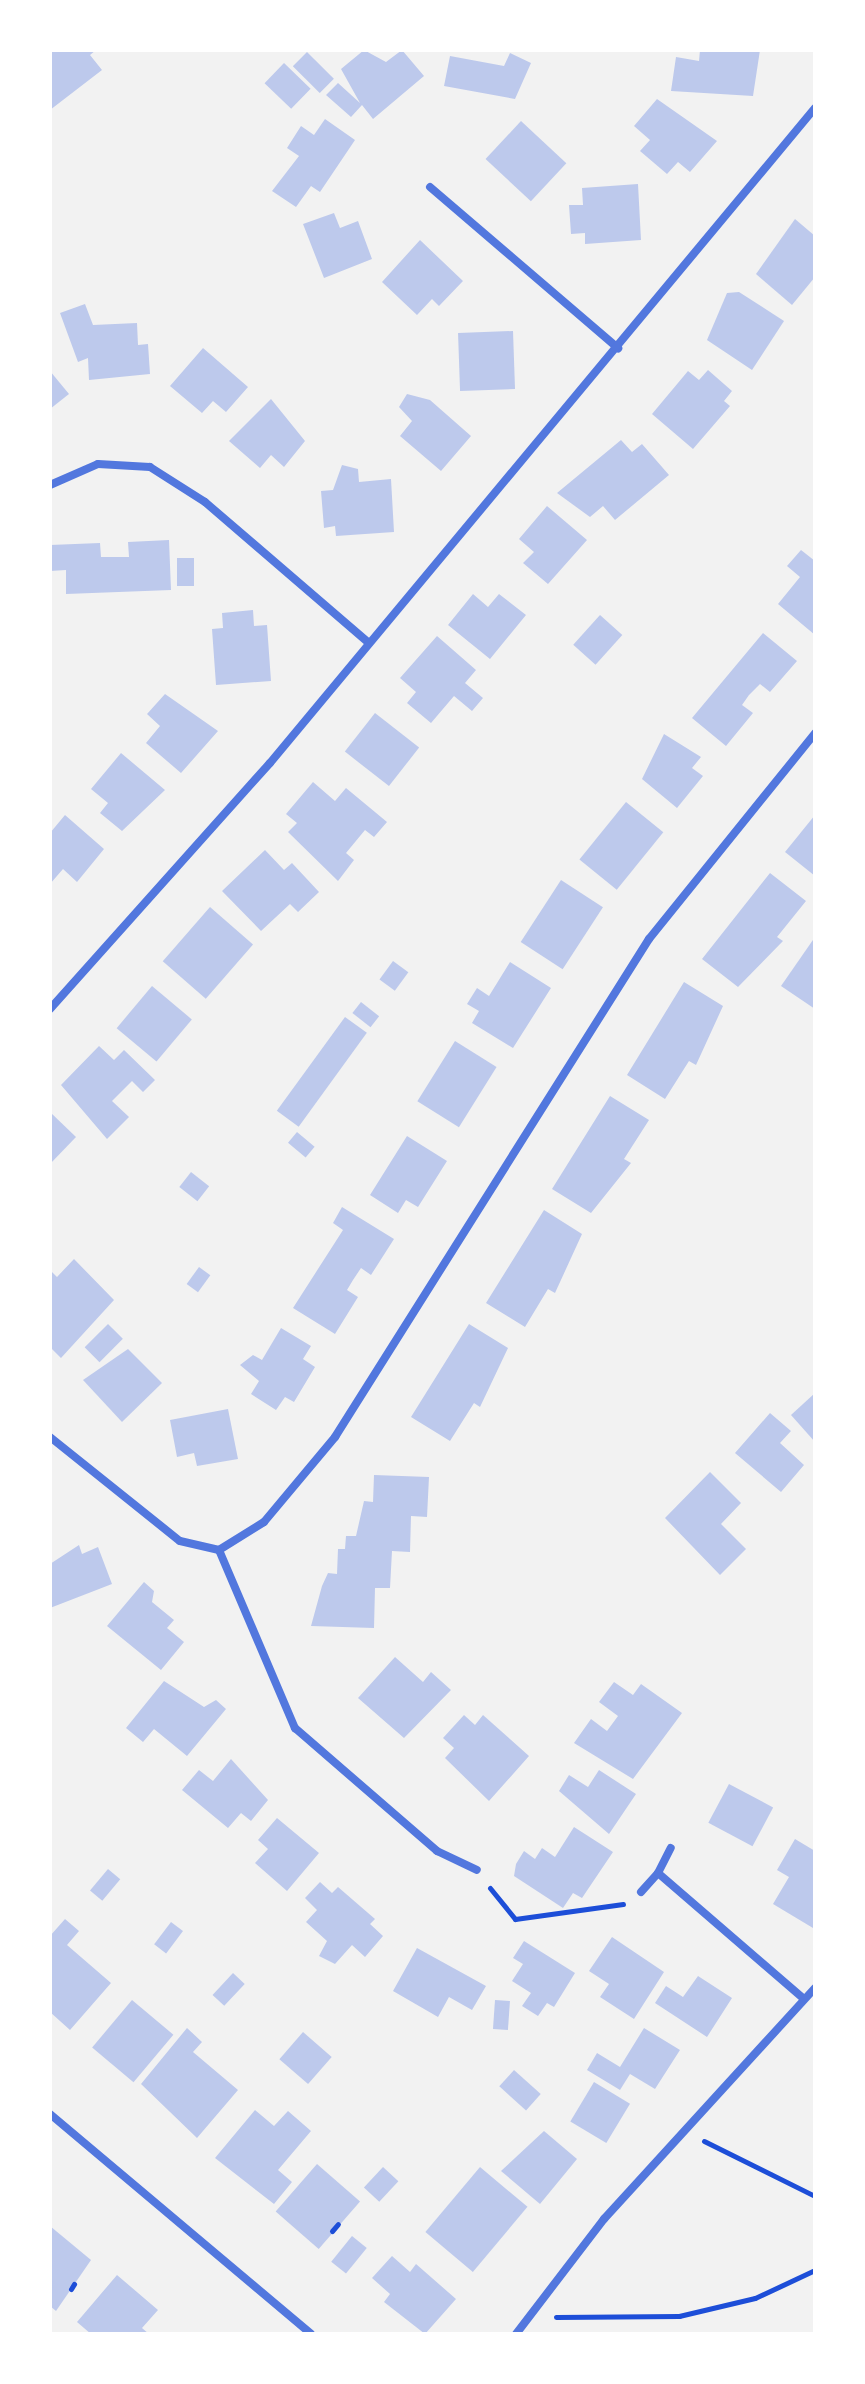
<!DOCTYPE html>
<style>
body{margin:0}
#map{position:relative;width:865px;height:2384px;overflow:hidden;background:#f2f2f2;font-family:Rubik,sans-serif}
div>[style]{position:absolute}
.building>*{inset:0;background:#bdc9ec;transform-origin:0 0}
.path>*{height:5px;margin:-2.5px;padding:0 2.5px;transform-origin:2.5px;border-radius:2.5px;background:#1d4ed8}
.minor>*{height:8px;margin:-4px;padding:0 4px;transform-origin:4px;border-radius:4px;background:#5277de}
span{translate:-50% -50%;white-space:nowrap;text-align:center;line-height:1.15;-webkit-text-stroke:6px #fff;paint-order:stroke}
.frame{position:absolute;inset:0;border:52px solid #fff;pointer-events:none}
</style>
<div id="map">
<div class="building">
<div style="clip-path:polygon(50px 50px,96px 50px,90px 55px,102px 70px,50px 110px)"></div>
<div style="clip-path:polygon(364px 50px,386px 62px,402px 50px,424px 76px,373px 119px,362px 105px,351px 117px,326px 95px,338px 83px,360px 103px,341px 69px)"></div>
<div style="clip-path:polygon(700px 50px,760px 50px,753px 96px,671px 91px,676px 57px,699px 61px)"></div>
<div style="left:307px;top:52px;width:38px;height:20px;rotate:45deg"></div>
<div style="clip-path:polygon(510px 53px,531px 63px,515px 99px,444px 86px,450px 56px,504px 66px)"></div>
<div style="left:284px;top:63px;width:37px;height:28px;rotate:44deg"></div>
<div style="clip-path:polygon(657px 99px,717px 141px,690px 172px,678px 162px,667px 174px,640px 151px,650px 140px,634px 126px)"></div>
<div style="clip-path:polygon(325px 119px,355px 140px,320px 192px,311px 186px,296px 207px,272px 191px,299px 156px,287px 148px,301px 126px,314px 135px)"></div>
<div style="left:521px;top:121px;width:62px;height:52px;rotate:43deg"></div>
<div style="clip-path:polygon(638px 184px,641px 240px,585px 244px,585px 233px,571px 234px,569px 205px,583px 205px,582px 188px)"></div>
<div style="clip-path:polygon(334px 213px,340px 228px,358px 221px,372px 259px,324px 278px,303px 224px)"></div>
<div style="clip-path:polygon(795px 219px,815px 236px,815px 277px,792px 305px,756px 274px)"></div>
<div style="clip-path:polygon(420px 240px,463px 281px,439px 306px,432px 299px,417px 315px,382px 282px)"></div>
<div style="clip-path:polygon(739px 292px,784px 321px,752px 370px,707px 340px,727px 293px)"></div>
<div style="clip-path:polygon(85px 304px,93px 325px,137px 323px,138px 345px,148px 344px,150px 374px,89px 380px,88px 358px,78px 362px,60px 313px)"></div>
<div style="left:513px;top:331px;width:58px;height:55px;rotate:88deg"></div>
<div style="clip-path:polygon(203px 348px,248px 387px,226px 412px,213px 401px,202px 413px,170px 386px)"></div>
<div style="clip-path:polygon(708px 370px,732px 391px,724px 401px,730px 406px,693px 449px,652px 414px,688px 371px,699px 380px)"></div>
<div style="clip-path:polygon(50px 371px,69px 394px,50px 409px)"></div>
<div style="clip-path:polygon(407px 394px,430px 400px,471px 436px,441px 471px,400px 436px,412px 421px,399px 407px)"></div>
<div style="clip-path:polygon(271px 399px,305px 441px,284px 467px,271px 455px,260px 468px,229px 441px)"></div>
<div style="clip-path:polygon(621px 440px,632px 452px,642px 444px,669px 475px,615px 520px,603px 506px,590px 517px,557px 493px)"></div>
<div style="clip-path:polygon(342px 465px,358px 469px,359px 482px,391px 479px,394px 532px,336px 536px,335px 526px,324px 528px,321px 491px,333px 490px)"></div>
<div style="clip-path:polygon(547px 506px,587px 540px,548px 584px,523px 563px,534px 552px,519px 539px)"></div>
<div style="clip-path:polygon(169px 540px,171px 590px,66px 594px,66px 570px,50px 571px,50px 545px,100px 543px,101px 557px,129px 557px,128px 542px)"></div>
<div style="clip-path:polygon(801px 550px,815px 561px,815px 635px,778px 604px,800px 577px,787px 566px)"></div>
<div style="left:177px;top:558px;width:17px;height:28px"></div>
<div style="clip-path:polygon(473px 594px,488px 607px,499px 594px,526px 615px,490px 659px,448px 625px)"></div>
<div style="clip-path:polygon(253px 610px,254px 626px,267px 625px,271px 681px,216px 685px,212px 629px,223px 628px,222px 613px)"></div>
<div style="left:600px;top:615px;width:30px;height:40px;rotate:42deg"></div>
<div style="clip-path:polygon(763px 633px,797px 661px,770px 692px,760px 684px,749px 695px,742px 705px,753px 713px,726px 746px,692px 718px)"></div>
<div style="clip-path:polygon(437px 636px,476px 670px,465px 683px,483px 698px,472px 711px,454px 696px,431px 723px,407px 703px,416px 692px,400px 678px)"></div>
<div style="clip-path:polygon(165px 694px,218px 731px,181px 773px,146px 743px,160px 726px,147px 714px)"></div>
<div style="left:375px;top:713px;width:56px;height:49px;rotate:38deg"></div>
<div style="clip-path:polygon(664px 734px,701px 757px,692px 768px,703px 776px,677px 808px,642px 779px)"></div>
<div style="clip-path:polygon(121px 753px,165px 790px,122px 831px,100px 813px,108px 803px,91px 789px)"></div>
<div style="clip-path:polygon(313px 782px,335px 801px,346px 788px,387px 822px,374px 837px,365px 830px,346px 853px,354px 860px,338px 881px,288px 832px,297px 823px,286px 814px)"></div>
<div style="left:626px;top:802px;width:48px;height:74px;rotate:39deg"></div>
<div style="clip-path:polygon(65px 815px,104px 849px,77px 882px,63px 869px,50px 884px,50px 833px)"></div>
<div style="clip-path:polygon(815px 815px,815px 876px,785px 852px)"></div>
<div style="clip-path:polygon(265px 850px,284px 870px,292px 863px,319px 892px,298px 912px,290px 904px,261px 931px,222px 891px)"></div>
<div style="clip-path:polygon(770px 873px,806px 901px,777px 937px,783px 941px,738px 987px,702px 959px)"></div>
<div style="left:561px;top:880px;width:50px;height:74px;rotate:33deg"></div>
<div style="left:210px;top:907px;width:57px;height:72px;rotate:41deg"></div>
<div style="clip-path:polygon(815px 937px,815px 1009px,781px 986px)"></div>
<div style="left:393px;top:961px;width:19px;height:23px;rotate:36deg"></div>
<div style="clip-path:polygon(510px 962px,551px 988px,513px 1048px,472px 1023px,479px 1011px,467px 1004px,477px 988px,489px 996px)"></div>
<div style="clip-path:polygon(684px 982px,723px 1006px,696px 1065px,689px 1061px,665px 1099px,627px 1075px)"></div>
<div style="left:152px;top:986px;width:52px;height:55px;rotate:40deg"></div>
<div style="left:361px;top:1002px;width:23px;height:14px;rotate:38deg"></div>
<div style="left:345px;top:1017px;width:27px;height:116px;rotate:36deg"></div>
<div style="left:455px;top:1041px;width:49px;height:71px;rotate:32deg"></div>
<div style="clip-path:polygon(99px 1046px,114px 1060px,124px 1050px,155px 1080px,143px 1092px,132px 1081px,112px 1101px,129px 1117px,107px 1139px,61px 1085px)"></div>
<div style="clip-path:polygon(610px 1096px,649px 1120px,624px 1159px,631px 1163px,591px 1213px,552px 1189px)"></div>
<div style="clip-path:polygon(50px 1112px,76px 1137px,50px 1164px)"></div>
<div style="left:297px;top:1132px;width:23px;height:14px;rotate:40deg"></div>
<div style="clip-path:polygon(407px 1136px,447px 1161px,418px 1207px,406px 1200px,398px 1213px,370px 1195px)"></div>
<div style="left:191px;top:1172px;width:23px;height:19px;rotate:38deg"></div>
<div style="clip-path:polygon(342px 1207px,394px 1239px,371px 1275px,361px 1268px,353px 1280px,347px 1290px,358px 1297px,335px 1334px,293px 1308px,343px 1230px,333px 1223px)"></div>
<div style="clip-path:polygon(544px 1210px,582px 1234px,555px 1293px,548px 1289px,525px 1327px,486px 1303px)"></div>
<div style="clip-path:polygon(74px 1259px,114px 1300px,61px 1358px,50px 1347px,50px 1270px,57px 1277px)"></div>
<div style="left:199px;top:1267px;width:14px;height:21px;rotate:36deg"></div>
<div style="left:108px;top:1324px;width:21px;height:33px;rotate:45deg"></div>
<div style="clip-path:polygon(469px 1324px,508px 1348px,480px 1407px,474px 1403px,450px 1441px,411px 1417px)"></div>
<div style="clip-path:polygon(281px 1328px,311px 1346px,303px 1359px,315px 1367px,294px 1402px,285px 1397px,276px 1410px,251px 1394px,259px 1381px,240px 1365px,253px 1355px,262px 1360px)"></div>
<div style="clip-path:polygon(128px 1349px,162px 1383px,122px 1422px,83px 1380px)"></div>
<div style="clip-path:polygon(815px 1393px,815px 1442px,791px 1415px)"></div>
<div style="clip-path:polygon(228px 1409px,238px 1459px,197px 1466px,194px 1453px,177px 1457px,170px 1420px)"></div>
<div style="clip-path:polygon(770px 1413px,791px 1431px,780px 1443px,804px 1465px,781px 1492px,735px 1453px)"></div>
<div style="clip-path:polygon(710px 1472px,741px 1503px,721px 1524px,746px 1549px,720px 1575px,665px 1518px)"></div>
<div style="clip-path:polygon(374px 1475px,429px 1477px,427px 1517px,411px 1516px,410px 1552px,392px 1551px,390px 1588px,375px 1588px,374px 1628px,311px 1626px,322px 1586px,328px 1573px,337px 1574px,338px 1549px,345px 1549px,346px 1536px,356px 1536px,364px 1501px,373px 1502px)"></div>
<div style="clip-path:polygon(79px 1545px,82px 1554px,98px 1547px,112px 1584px,50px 1608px,50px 1564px)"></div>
<div style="clip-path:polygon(144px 1582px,154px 1591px,152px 1602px,174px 1620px,167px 1628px,184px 1642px,161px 1670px,107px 1626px)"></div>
<div style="clip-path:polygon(395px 1657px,423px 1682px,431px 1672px,451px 1690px,404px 1738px,358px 1698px)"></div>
<div style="clip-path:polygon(164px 1681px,204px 1707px,216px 1700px,226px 1709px,187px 1756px,154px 1729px,143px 1742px,126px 1728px)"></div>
<div style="clip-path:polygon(614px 1682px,633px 1695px,641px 1684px,682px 1713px,633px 1779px,574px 1743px,591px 1719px,607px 1731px,618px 1716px,599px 1702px)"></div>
<div style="clip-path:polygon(464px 1715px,475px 1725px,483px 1715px,529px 1756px,489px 1801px,445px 1758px,454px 1748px,443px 1738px)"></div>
<div style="clip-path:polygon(231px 1759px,268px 1800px,251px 1821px,241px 1813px,228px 1828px,182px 1790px,199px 1770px,213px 1781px)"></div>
<div style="clip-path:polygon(599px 1770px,636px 1794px,609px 1834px,559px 1791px,569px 1775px,588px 1787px)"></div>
<div style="left:729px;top:1784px;width:50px;height:44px;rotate:28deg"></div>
<div style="clip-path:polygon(277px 1818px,319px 1853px,287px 1891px,255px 1863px,268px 1849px,258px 1840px)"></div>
<div style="clip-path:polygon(574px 1827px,613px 1852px,582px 1898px,573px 1893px,563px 1908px,514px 1876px,516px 1864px,524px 1851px,535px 1859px,542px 1848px,555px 1857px)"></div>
<div style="clip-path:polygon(795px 1839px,815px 1851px,813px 1928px,773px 1904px,789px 1877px,777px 1870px)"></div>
<div style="left:108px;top:1869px;width:16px;height:28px;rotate:40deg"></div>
<div style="clip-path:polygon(320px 1882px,332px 1893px,338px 1887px,375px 1919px,370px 1924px,383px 1936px,365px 1957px,352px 1945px,335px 1964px,319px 1956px,327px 1941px,306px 1922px,317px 1910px,305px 1898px)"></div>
<div style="clip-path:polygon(65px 1919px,79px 1931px,67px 1945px,111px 1983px,70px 2030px,50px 2012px,50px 1936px)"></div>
<div style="left:171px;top:1922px;width:15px;height:28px;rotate:37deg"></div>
<div style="clip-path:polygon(612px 1937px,664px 1972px,634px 2019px,600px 1997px,609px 1984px,589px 1971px)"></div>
<div style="clip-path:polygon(524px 1941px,575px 1973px,554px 2007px,547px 2003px,538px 2016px,522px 2006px,531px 1993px,512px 1981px,523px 1964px,513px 1958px)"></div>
<div style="clip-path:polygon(417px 1948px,486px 1986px,472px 2010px,449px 1997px,438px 2017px,393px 1991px)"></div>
<div style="left:233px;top:1973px;width:16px;height:30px;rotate:43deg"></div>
<div style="clip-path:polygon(698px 1976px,732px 1998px,707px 2037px,655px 2003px,666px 1986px,683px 1997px)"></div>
<div style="left:132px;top:2000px;width:54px;height:62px;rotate:40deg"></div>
<div style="left:495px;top:2000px;width:15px;height:29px;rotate:4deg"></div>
<div style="clip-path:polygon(187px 2028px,202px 2042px,193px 2052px,238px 2090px,197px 2138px,141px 2084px)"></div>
<div style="clip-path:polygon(644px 2028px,680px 2050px,655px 2089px,630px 2074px,620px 2090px,587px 2070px,597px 2053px,620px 2067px)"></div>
<div style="left:303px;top:2032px;width:38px;height:36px;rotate:41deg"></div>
<div style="left:514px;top:2070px;width:36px;height:22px;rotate:42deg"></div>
<div style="left:594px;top:2082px;width:42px;height:46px;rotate:31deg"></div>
<div style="clip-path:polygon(255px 2110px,274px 2126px,288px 2111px,311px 2131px,278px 2170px,292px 2182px,274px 2204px,215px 2158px)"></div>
<div style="clip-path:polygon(544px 2131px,577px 2159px,540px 2204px,501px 2171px)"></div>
<div style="left:317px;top:2164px;width:57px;height:63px;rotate:41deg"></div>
<div style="left:383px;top:2167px;width:21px;height:28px;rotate:43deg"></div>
<div style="left:480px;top:2167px;width:62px;height:85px;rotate:40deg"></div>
<div style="clip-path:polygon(50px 2226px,91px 2260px,56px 2311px,50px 2306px)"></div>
<div style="left:352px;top:2236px;width:19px;height:33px;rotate:39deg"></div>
<div style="clip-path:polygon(392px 2256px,410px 2272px,416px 2264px,456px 2299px,425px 2334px,384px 2302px,390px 2294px,372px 2278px)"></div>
<div style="clip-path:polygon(117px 2275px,158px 2310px,142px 2328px,149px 2334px,91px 2334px,77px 2322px)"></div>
</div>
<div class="path">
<div style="left:490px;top:1888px;width:40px;rotate:51deg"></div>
<div style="left:515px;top:1919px;width:109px;rotate:-7.9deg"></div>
<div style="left:704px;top:2141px;width:124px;rotate:26.4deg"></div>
<div style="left:332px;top:2231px;width:9px;rotate:-49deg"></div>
<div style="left:71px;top:2289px;width:6px;rotate:-59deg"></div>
<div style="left:556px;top:2317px;width:123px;rotate:-0.5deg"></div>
<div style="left:679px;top:2316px;width:78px;rotate:-13.3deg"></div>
<div style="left:755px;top:2298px;width:66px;rotate:-25deg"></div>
</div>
<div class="minor">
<div style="left:430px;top:187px;width:248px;rotate:40.6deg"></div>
<div style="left:50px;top:485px;width:52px;rotate:-23.6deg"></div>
<div style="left:98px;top:464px;width:52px;rotate:3.3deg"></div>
<div style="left:150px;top:467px;width:65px;rotate:32.5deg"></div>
<div style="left:205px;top:502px;width:216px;rotate:40.7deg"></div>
<div style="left:50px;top:1009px;width:330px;rotate:-48.2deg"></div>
<div style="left:270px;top:763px;width:852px;rotate:-50.24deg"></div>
<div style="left:50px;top:1437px;width:166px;rotate:38.7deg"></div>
<div style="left:180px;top:1541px;width:40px;rotate:13deg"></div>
<div style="left:219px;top:1550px;width:194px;rotate:66.9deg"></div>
<div style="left:295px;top:1728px;width:188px;rotate:40.9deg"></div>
<div style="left:437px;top:1851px;width:44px;rotate:25.4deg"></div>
<div style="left:219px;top:1550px;width:53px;rotate:-31.9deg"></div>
<div style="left:264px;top:1522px;width:111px;rotate:-50.1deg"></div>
<div style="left:335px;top:1437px;width:589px;rotate:-57.77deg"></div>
<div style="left:649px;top:939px;width:265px;rotate:-51.1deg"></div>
<div style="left:658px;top:1873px;width:28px;rotate:-63deg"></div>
<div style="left:641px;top:1892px;width:25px;rotate:-48deg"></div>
<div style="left:658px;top:1873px;width:191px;rotate:40.8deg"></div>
<div style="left:50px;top:2114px;width:341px;rotate:40.1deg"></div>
<div style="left:516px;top:2334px;width:145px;rotate:-52.6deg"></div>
<div style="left:604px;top:2219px;width:313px;rotate:-47.6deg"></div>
</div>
<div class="frame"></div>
</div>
